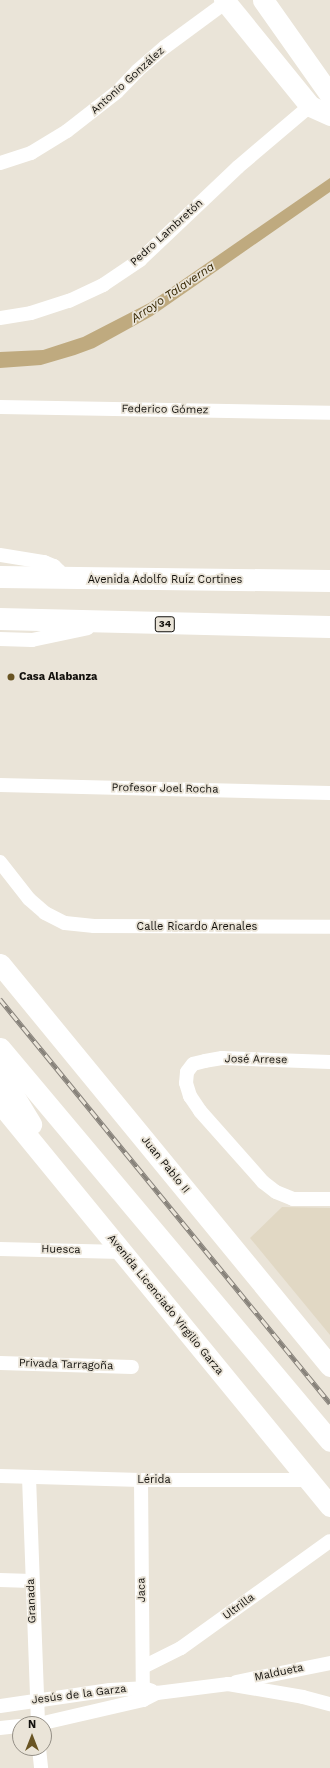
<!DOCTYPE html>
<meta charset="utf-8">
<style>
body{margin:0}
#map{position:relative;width:330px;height:1768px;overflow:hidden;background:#eae4d8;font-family:"Work Sans",sans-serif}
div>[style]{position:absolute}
.built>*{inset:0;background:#e1d8c4}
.water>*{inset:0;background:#bfaa7f}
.street>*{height:14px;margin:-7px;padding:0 7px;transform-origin:7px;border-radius:7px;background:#fff}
.secondary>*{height:21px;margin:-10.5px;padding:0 10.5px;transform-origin:10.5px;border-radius:10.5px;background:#fff}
.primary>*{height:22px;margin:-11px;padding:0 11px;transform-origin:11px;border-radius:11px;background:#fff}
.rail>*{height:4.5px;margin-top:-2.25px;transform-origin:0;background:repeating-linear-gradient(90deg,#eae4d8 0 9px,#87827a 0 18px);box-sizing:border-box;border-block:1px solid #87827a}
.dots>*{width:11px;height:11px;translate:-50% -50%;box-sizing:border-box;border:2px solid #eae4d8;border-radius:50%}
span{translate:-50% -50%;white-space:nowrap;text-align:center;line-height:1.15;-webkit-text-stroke:3.5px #eae4d8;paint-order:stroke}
.shield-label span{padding:1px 3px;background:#eae4d8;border:1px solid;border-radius:3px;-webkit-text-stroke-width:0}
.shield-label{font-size:10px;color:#12100c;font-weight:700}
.street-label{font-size:11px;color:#12100c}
.poi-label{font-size:11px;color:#12100c;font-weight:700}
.left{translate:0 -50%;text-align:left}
.water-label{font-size:12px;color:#362702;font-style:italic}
.north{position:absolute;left:12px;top:1716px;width:40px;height:40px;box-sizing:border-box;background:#eae4d8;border:1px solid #948f86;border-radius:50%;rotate:0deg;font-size:11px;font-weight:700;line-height:16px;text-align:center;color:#12100c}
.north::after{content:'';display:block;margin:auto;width:14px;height:18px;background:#695423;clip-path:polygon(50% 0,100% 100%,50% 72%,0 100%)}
</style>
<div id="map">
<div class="built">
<div style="clip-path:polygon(282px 1207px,330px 1208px,330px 1335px,250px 1238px)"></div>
</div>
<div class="water">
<div style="clip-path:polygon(330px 178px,330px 192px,152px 316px,94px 348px,75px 355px,41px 365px,0 368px,0 352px,43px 350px,83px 337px,149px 303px)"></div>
</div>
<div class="street">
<div style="left:0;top:163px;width:33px;rotate:-18deg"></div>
<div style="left:31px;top:153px;width:42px;rotate:-31.4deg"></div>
<div style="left:67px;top:131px;width:63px;rotate:-38deg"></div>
<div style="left:117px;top:92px;width:29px;rotate:-46deg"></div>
<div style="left:137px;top:71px;width:37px;rotate:-41deg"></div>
<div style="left:165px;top:47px;width:79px;rotate:-36.3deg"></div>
<div style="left:0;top:318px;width:31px;rotate:-9deg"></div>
<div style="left:31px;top:313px;width:40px;rotate:-18deg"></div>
<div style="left:69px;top:301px;width:38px;rotate:-25deg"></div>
<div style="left:103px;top:285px;width:45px;rotate:-34deg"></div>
<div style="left:140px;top:260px;width:135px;rotate:-43.5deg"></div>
<div style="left:238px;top:167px;width:94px;rotate:-40.3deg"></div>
<div style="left:0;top:407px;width:330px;rotate:1deg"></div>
<div style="left:0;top:555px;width:45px;rotate:9deg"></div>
<div style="left:44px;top:562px;width:11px;rotate:22deg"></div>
<div style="left:54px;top:566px;width:7px;rotate:45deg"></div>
<div style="left:59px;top:571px;width:9px;rotate:69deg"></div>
<div style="left:0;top:639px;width:32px;rotate:2deg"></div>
<div style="left:32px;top:640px;width:57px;rotate:-12.1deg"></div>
<div style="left:0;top:785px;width:330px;rotate:1.4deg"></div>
<div style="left:0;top:862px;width:47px;rotate:51.9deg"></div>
<div style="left:29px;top:899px;width:21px;rotate:41deg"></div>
<div style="left:45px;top:913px;width:22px;rotate:27deg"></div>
<div style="left:65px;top:923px;width:29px;rotate:6deg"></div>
<div style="left:94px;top:926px;width:236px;rotate:0.2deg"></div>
<div style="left:330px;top:1062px;width:108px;rotate:-177.9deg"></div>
<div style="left:222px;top:1058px;width:17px;rotate:170deg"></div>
<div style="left:205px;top:1061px;width:12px;rotate:166deg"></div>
<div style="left:193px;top:1064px;width:10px;rotate:127deg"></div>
<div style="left:187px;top:1072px;width:11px;rotate:95deg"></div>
<div style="left:186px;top:1083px;width:14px;rotate:73deg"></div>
<div style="left:190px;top:1096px;width:18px;rotate:56deg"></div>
<div style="left:200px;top:1111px;width:95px;rotate:48.4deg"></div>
<div style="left:263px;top:1182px;width:16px;rotate:38deg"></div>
<div style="left:276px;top:1192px;width:18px;rotate:22deg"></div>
<div style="left:293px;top:1199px;width:37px"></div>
<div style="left:0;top:1249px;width:122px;rotate:1.4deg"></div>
<div style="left:0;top:1363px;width:132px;rotate:1.7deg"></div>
<div style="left:0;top:1476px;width:141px;rotate:1.6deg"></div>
<div style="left:141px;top:1480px;width:166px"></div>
<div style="left:29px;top:1477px;width:247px;rotate:87.9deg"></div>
<div style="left:141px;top:1480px;width:220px;rotate:89.5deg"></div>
<div style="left:0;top:1580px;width:32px;rotate:2deg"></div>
<div style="left:143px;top:1667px;width:42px;rotate:-26.6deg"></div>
<div style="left:181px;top:1648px;width:183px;rotate:-35.7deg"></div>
<div style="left:236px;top:1682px;width:96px;rotate:-11.4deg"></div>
<div style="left:0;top:1706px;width:111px;rotate:-8.3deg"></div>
<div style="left:110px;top:1690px;width:33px;rotate:-3deg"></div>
<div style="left:143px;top:1688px;width:9px;rotate:18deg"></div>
<div style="left:39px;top:1724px;width:107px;rotate:-13deg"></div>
<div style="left:143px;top:1700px;width:16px;rotate:-27deg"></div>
<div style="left:157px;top:1693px;width:72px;rotate:-7.2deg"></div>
<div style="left:228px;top:1684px;width:76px;rotate:9.8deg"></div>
<div style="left:303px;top:1697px;width:28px;rotate:15deg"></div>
<div style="left:0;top:1728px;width:20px;rotate:-6deg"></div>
<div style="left:39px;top:1748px;width:20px;rotate:84deg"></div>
</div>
<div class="secondary">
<div style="left:224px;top:0;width:136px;rotate:50.9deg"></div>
<div style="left:310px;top:106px;width:22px;rotate:24deg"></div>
<div style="left:263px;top:0;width:116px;rotate:54.8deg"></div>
<div style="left:0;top:964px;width:520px;rotate:50.62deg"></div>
<div style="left:0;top:1048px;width:513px;rotate:49.98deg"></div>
<div style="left:0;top:1073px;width:60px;rotate:58.7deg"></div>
<div style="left:0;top:1103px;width:521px;rotate:50.69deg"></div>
</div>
<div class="primary">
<div style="left:0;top:577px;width:330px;rotate:0.7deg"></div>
<div style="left:0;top:619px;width:330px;rotate:1.4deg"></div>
</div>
<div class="rail">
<div style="left:0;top:999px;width:522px;rotate:50.76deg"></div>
</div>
<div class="dots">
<div style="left:11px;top:677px;background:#695423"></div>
</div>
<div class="shield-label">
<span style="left:165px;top:624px">34</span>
</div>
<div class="street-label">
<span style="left:128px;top:81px;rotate:-42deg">Antonio González</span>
<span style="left:167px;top:233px;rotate:-42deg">Pedro Lambretón</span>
<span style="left:165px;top:410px;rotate:1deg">Federico Gómez</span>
<span style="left:165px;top:580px">Avenida Adolfo Ruíz Cortines</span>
<span style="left:165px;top:789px;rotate:1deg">Profesor Joel Rocha</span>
<span style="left:197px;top:927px">Calle Ricardo Arenales</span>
<span style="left:256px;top:1060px;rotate:1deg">José Arrese</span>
<span style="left:165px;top:1165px;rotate:51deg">Juan Pablo II</span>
<span style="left:61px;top:1250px;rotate:1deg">Huesca</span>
<span style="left:165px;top:1305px;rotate:51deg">Avenida Licenciado Virgilio Garza</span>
<span style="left:66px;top:1365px;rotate:2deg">Privada Tarragoña</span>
<span style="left:154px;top:1480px">Lérida</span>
<span style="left:142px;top:1590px;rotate:-91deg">Jaca</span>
<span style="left:32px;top:1601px;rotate:-92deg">Granada</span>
<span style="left:239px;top:1607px;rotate:-36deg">Ultrilla</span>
<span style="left:279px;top:1673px;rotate:-12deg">Maldueta</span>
<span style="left:79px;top:1695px;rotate:-7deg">Jesús de la Garza</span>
</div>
<div class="poi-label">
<span class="left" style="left:19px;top:677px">Casa Alabanza</span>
</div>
<div class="water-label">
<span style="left:173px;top:293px;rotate:-34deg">Arroyo Talaverna</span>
</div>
<div class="north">N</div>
</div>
